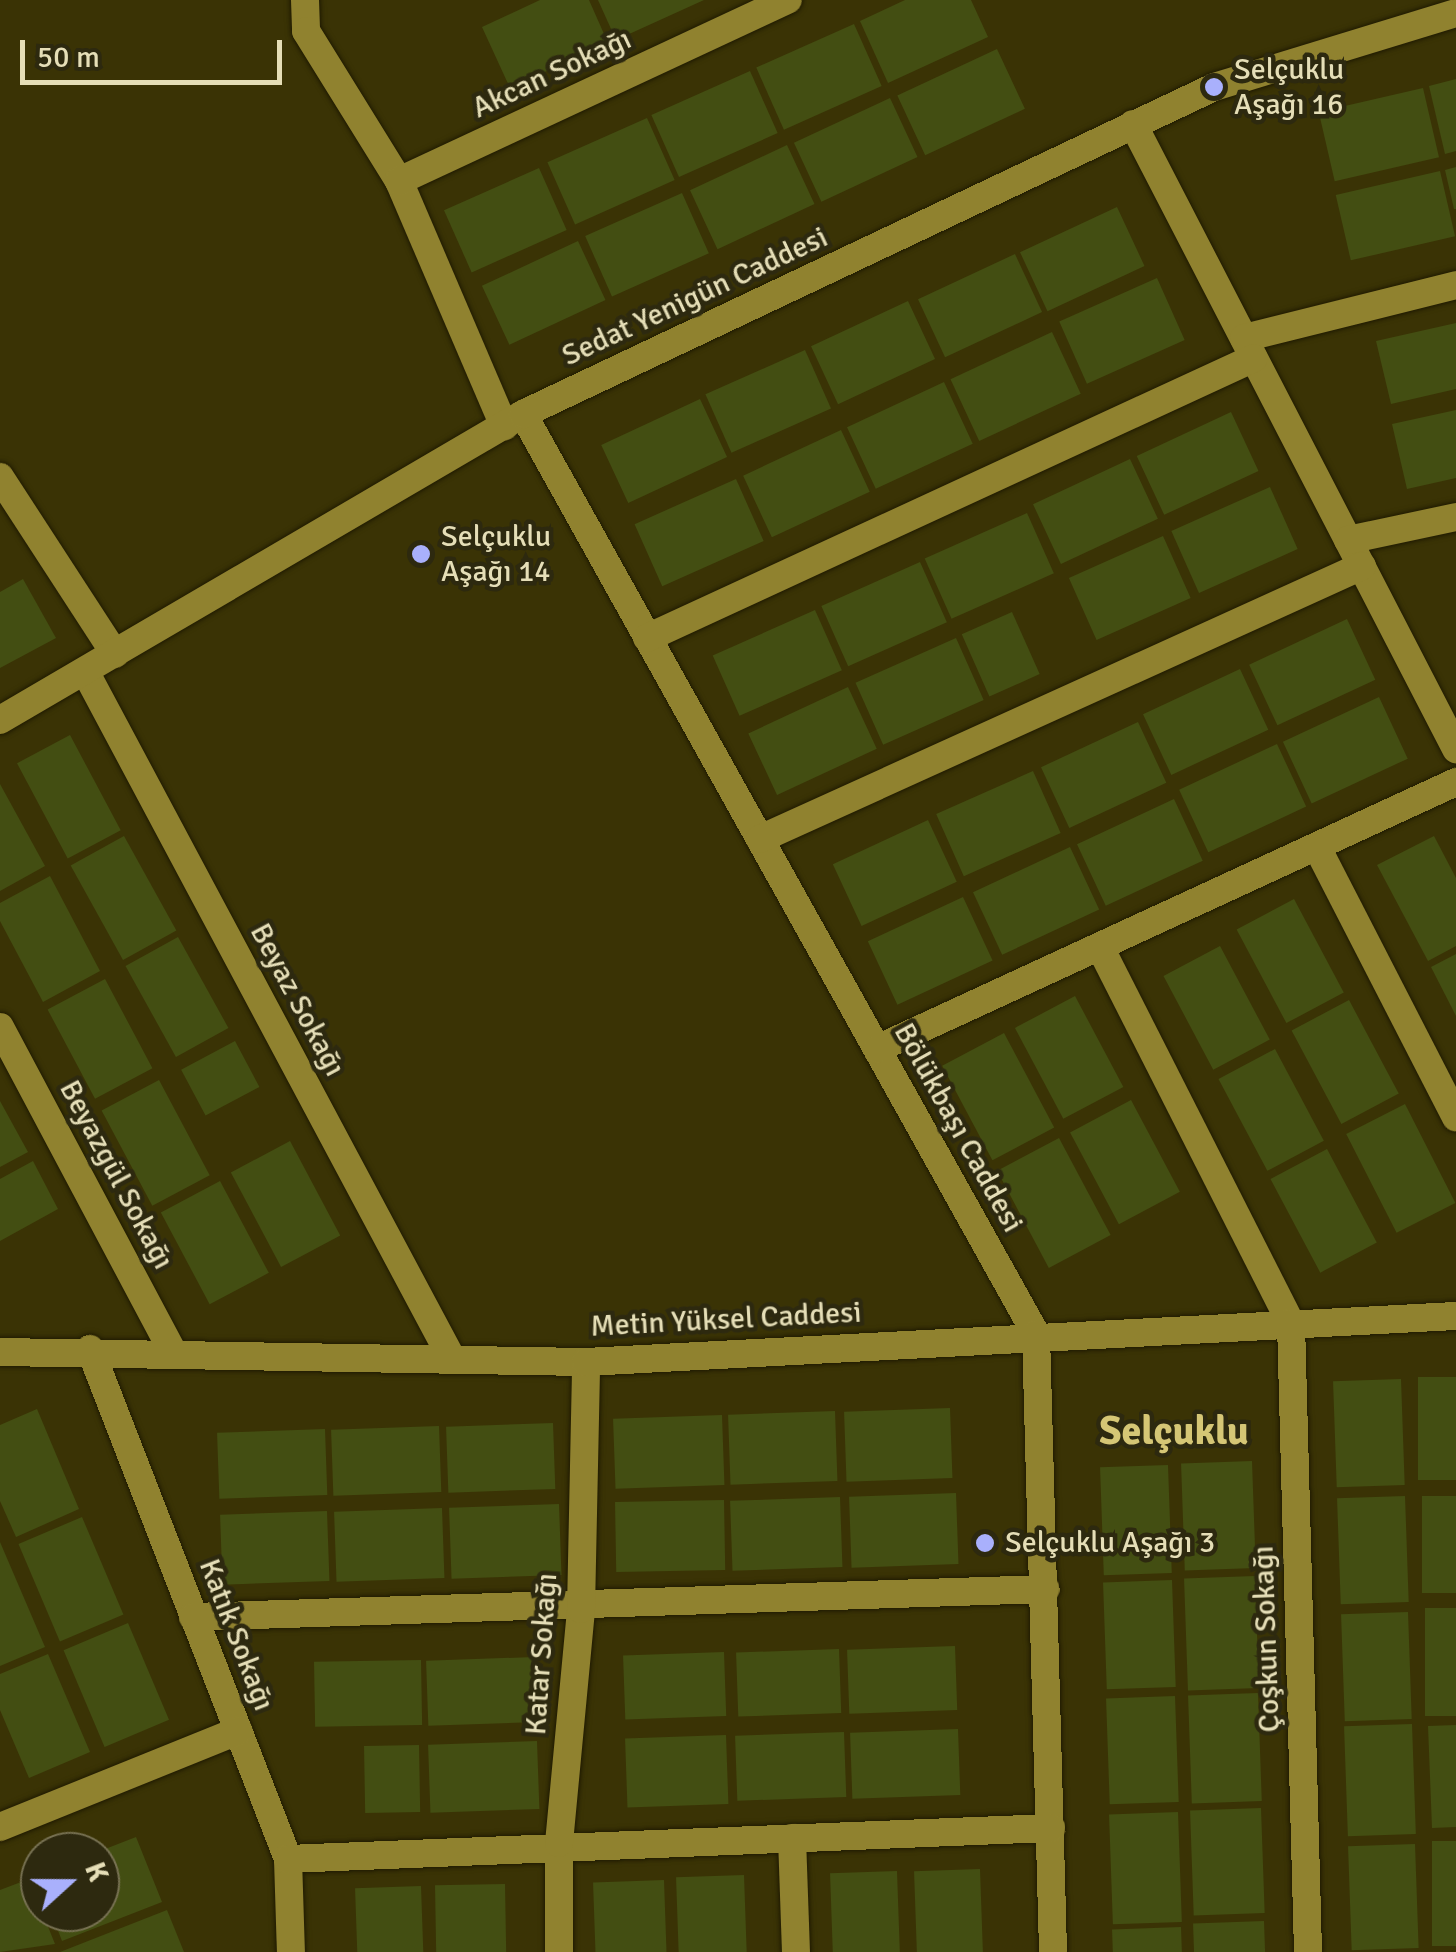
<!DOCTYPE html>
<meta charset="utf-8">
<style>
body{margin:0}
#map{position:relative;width:1456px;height:1952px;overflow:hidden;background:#3a3305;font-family:Signika,sans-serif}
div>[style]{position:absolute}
.building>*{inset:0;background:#434e12;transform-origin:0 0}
.roads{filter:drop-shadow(0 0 2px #1f1a02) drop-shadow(0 0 2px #1f1a02)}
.minor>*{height:28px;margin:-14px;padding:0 14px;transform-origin:14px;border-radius:14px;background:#90822f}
.tertiary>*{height:28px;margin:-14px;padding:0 14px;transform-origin:14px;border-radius:14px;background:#90822f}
.dots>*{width:28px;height:28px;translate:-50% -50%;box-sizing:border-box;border:5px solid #2d290f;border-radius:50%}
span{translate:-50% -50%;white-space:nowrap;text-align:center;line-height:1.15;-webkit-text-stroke:9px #2d290f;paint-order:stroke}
.poi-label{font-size:30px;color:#e5deb7}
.left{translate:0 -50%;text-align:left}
.street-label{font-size:30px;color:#e5deb7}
.district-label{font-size:40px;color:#d5c675;font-weight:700}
.north{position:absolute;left:20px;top:1832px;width:100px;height:100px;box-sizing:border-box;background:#2d290f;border:2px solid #777152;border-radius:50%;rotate:69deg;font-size:28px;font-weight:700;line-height:40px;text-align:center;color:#e5deb7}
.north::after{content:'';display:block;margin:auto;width:35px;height:45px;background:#a9b0fc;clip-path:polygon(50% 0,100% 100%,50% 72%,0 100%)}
.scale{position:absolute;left:20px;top:40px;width:262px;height:45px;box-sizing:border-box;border:5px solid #e5deb7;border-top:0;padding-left:12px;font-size:30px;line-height:35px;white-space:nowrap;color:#e5deb7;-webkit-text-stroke:8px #2d290f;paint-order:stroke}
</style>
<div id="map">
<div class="building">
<div style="clip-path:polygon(540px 0,589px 0,608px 43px,510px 88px,482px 27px)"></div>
<div style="clip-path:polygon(598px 0,704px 0,616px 40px)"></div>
<div style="clip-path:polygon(905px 0,971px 0,988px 37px,888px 83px,860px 21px)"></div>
<div style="left:854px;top:24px;width:68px;height:107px;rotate:66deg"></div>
<div style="left:997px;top:49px;width:66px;height:110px;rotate:65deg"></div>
<div style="left:750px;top:71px;width:68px;height:108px;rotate:66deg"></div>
<div style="clip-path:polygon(1456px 79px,1456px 151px,1445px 154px,1429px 86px)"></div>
<div style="left:1423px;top:88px;width:71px;height:107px;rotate:77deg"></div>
<div style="left:890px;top:98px;width:65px;height:106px;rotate:65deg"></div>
<div style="left:647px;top:118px;width:68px;height:109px;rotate:66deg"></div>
<div style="left:787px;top:145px;width:65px;height:107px;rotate:65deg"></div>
<div style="clip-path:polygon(1456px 167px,1456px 209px,1454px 209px,1445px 170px)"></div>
<div style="left:539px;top:168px;width:68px;height:104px;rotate:66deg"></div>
<div style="left:1440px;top:171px;width:67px;height:107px;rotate:77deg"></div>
<div style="left:682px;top:193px;width:66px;height:106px;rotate:66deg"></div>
<div style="left:1117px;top:207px;width:65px;height:107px;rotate:65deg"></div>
<div style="left:578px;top:241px;width:65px;height:106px;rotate:65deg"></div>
<div style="left:1015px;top:254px;width:64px;height:107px;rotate:65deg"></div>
<div style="left:1157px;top:278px;width:68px;height:107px;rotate:66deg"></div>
<div style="left:908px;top:301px;width:64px;height:107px;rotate:65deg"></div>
<div style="clip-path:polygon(1456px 323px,1456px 389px,1391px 404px,1376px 341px)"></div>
<div style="left:1052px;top:332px;width:68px;height:112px;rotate:65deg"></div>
<div style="left:805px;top:350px;width:64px;height:109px;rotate:66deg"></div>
<div style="left:944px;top:382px;width:68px;height:107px;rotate:65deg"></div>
<div style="left:700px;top:399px;width:64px;height:109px;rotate:65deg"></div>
<div style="clip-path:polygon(1456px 410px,1456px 478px,1407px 489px,1392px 424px)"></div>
<div style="left:1231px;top:412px;width:65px;height:104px;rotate:65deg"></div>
<div style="left:841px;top:430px;width:68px;height:108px;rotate:65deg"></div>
<div style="left:1130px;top:459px;width:66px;height:107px;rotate:65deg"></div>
<div style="left:736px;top:479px;width:68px;height:111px;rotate:66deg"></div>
<div style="left:1270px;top:487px;width:68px;height:108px;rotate:66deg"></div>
<div style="left:1027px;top:513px;width:66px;height:112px;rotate:66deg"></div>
<div style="left:1163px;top:536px;width:68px;height:103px;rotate:66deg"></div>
<div style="left:920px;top:562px;width:66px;height:108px;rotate:66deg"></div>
<div style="clip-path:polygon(23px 579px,56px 638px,0 668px,0 592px)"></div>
<div style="left:815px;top:610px;width:66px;height:112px;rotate:66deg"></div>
<div style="left:1012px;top:612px;width:68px;height:55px;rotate:66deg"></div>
<div style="left:1347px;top:619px;width:67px;height:108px;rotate:65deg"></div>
<div style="left:956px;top:638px;width:68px;height:110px;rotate:66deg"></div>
<div style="left:1240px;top:669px;width:67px;height:107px;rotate:65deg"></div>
<div style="left:848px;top:687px;width:68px;height:110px;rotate:65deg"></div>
<div style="left:1379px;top:697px;width:68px;height:106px;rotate:65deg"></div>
<div style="left:1138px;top:722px;width:67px;height:107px;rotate:65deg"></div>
<div style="left:70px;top:735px;width:108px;height:60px;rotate:62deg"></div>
<div style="left:1277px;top:744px;width:69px;height:108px;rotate:65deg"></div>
<div style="left:1033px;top:771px;width:68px;height:106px;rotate:66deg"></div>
<div style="clip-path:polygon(0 784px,45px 866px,0 891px)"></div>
<div style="left:1174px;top:799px;width:68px;height:107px;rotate:65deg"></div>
<div style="left:928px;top:820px;width:68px;height:105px;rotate:65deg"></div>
<div style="left:124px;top:836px;width:108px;height:61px;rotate:61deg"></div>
<div style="clip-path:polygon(1434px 836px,1456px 878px,1456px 946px,1428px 961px,1377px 865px)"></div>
<div style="left:1070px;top:847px;width:69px;height:107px;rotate:65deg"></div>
<div style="clip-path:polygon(50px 876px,100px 971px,43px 1002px,0 921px,0 903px)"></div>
<div style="left:963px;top:897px;width:70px;height:105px;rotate:65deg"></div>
<div style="left:1294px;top:899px;width:106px;height:65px;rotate:62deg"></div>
<div style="left:178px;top:937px;width:104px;height:60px;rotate:61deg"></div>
<div style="left:1220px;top:946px;width:106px;height:64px;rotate:62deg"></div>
<div style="clip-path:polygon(1456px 954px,1456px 1016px,1431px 967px)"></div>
<div style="left:105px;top:979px;width:101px;height:65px;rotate:62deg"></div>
<div style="left:1075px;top:996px;width:103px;height:68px;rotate:62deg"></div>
<div style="left:1349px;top:1000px;width:106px;height:65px;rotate:62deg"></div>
<div style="left:1004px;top:1033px;width:107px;height:70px;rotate:62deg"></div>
<div style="left:235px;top:1041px;width:52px;height:61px;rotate:62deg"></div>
<div style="left:1275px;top:1049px;width:104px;height:64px;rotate:62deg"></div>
<div style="left:159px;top:1080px;width:108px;height:65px;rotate:62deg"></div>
<div style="left:1131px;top:1100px;width:104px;height:69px;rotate:62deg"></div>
<div style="clip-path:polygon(0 1101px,28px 1152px,0 1167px)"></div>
<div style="left:1405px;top:1104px;width:111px;height:66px;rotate:63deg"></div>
<div style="left:1059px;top:1138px;width:110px;height:70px;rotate:62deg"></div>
<div style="left:290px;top:1141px;width:107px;height:67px;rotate:62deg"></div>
<div style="left:1327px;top:1149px;width:106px;height:64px;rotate:62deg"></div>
<div style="clip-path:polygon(33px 1161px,58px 1209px,0 1241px,0 1179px)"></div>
<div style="left:220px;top:1181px;width:104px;height:67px;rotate:62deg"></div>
<div style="left:1456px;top:1377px;width:103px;height:38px;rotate:90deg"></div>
<div style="left:1401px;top:1379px;width:106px;height:68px;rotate:88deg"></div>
<div style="left:950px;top:1408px;width:70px;height:106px;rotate:88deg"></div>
<div style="clip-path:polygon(37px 1409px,79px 1509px,16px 1537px,0 1501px,0 1425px)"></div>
<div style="left:835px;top:1411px;width:70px;height:107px;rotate:88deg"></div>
<div style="left:722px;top:1415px;width:70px;height:109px;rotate:88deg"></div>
<div style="left:553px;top:1423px;width:66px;height:107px;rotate:88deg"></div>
<div style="left:439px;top:1426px;width:66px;height:108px;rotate:88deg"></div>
<div style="left:325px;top:1429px;width:66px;height:108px;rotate:88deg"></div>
<div style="left:1252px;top:1461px;width:107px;height:71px;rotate:88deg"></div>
<div style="left:1168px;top:1465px;width:108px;height:68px;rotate:88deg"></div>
<div style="left:956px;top:1493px;width:71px;height:107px;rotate:88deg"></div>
<div style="left:1405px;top:1496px;width:106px;height:68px;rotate:88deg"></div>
<div style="left:1456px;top:1496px;width:97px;height:34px;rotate:90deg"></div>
<div style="left:840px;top:1497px;width:70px;height:110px;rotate:88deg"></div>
<div style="left:724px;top:1500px;width:70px;height:109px;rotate:89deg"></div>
<div style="left:559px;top:1504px;width:71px;height:110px;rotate:88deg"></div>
<div style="left:442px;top:1508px;width:70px;height:108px;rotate:88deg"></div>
<div style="left:327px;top:1511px;width:70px;height:107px;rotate:88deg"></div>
<div style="left:82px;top:1517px;width:106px;height:69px;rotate:67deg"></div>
<div style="clip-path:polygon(0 1542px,45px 1647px,0 1666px)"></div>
<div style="left:1255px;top:1576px;width:112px;height:71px;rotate:88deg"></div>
<div style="left:1172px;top:1580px;width:107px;height:69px;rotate:88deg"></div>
<div style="left:1456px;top:1608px;width:108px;height:31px;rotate:90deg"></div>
<div style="left:1408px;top:1612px;width:107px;height:67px;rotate:88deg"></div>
<div style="left:128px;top:1623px;width:105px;height:70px;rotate:67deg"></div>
<div style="left:955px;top:1646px;width:64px;height:108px;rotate:88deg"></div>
<div style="left:839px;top:1649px;width:64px;height:103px;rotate:88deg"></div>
<div style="left:724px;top:1652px;width:64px;height:101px;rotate:88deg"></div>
<div style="clip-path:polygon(48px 1654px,90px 1752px,29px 1778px,0 1710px,0 1674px)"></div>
<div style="left:534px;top:1657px;width:65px;height:108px;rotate:88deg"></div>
<div style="left:421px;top:1660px;width:65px;height:107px;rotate:89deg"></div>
<div style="left:1258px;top:1693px;width:108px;height:70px;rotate:88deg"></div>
<div style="left:1175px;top:1696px;width:106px;height:69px;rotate:88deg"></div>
<div style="left:1412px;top:1724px;width:110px;height:68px;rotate:88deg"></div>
<div style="clip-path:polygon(1456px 1725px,1456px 1827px,1432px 1828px,1428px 1726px)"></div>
<div style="left:958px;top:1729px;width:66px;height:108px;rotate:88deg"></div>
<div style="left:844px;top:1732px;width:65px;height:109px;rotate:88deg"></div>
<div style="left:726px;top:1735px;width:69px;height:101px;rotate:88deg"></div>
<div style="left:537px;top:1741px;width:68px;height:109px;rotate:88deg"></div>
<div style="left:419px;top:1745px;width:67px;height:55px;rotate:89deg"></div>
<div style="left:1261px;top:1808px;width:105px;height:71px;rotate:88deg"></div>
<div style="left:1178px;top:1812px;width:110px;height:69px;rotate:88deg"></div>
<div style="clip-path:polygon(136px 1837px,162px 1902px,62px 1941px,51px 1912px,100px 1912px,100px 1851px)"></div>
<div style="left:1432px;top:1841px;width:24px;height:105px"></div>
<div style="left:1415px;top:1844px;width:104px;height:67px;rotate:88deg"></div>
<div style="left:980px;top:1869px;width:83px;height:66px;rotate:88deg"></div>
<div style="left:897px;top:1871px;width:81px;height:67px;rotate:88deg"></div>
<div style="left:744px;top:1875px;width:77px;height:68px;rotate:88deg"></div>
<div style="clip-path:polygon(29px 1879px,55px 1944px,0 1952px,0 1890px)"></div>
<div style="left:664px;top:1880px;width:72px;height:71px;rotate:88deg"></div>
<div style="left:505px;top:1884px;width:68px;height:70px;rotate:89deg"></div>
<div style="left:421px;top:1886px;width:66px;height:66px;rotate:88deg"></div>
<div style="clip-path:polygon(167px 1910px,184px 1952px,60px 1952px)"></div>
<div style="left:1264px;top:1921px;width:31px;height:71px;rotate:88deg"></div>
<div style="left:1181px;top:1927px;width:25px;height:69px;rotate:88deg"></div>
</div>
<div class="roads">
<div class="minor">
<div style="left:305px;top:0;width:31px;rotate:88deg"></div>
<div style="left:306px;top:31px;width:176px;rotate:58.2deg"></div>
<div style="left:399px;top:181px;width:267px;rotate:66.8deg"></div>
<div style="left:1133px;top:124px;width:704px;rotate:62.67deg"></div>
<div style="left:399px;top:181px;width:429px;rotate:-25deg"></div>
<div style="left:1244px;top:338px;width:219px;rotate:-14deg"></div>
<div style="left:523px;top:414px;width:1053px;rotate:60.86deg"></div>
<div style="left:1036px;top:1334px;width:618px;rotate:88.42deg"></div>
<div style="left:0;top:477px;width:211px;rotate:57deg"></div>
<div style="left:1348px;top:540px;width:110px;rotate:-12deg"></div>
<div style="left:647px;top:638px;width:668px;rotate:-24.76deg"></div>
<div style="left:85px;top:671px;width:780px;rotate:61.92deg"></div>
<div style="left:760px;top:839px;width:661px;rotate:-24.39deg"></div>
<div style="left:1317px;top:847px;width:304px;rotate:62.8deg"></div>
<div style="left:1100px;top:947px;width:422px;rotate:63.1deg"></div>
<div style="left:1291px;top:1323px;width:629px;rotate:88.45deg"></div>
<div style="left:0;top:1027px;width:370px;rotate:62deg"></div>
<div style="left:877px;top:1049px;width:638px;rotate:-24.76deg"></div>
<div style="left:90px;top:1349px;width:547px;rotate:68.78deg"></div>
<div style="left:288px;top:1859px;width:93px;rotate:88.2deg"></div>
<div style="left:193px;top:1617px;width:853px;rotate:-1.88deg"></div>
<div style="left:0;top:1827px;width:257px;rotate:-22deg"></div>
<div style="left:792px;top:1838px;width:114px;rotate:88deg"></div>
<div style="left:288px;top:1859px;width:764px;rotate:-2.33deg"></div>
<div style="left:559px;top:1952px;width:109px;rotate:-90deg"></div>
<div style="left:559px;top:1843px;width:235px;rotate:-84.6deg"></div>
<div style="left:581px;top:1609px;width:247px;rotate:-88.8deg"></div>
</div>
<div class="tertiary">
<div style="left:0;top:720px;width:606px;rotate:-30.33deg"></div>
<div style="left:523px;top:414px;width:764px;rotate:-25.32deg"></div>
<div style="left:1214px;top:87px;width:253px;rotate:-17deg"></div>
<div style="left:0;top:1352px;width:586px;rotate:0.98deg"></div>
<div style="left:586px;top:1362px;width:871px;rotate:-3.03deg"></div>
</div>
</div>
<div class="dots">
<div style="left:1214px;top:87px;background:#a9b0fc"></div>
<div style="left:421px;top:554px;background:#a9b0fc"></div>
<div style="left:985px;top:1543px;background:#a9b0fc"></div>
</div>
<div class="poi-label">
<span class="left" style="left:1234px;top:87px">Selçuklu<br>Aşağı 16</span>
<span class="left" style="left:441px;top:554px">Selçuklu<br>Aşağı 14</span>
<span class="left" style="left:1005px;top:1543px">Selçuklu Aşağı 3</span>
</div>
<div class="street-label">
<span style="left:552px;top:74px;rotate:-25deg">Akcan Sokağı</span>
<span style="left:695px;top:297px;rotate:-25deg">Sedat Yenigün Caddesi</span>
<span style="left:297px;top:1000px;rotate:62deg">Beyaz Sokağı</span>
<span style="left:958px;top:1128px;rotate:61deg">Bölükbaşı Caddesi</span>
<span style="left:116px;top:1175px;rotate:62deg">Beyazgül Sokağı</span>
<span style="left:726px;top:1320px;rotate:-3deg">Metin Yüksel Caddesi</span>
<span style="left:236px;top:1635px;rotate:69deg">Katık Sokağı</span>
<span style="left:1267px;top:1639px;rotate:-92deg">Çoşkun Sokağı</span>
<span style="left:542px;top:1654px;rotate:-86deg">Katar Sokağı</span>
</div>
<div class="district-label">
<span style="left:1174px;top:1431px">Selçuklu</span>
</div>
<div class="north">K</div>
<div class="scale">50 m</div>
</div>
